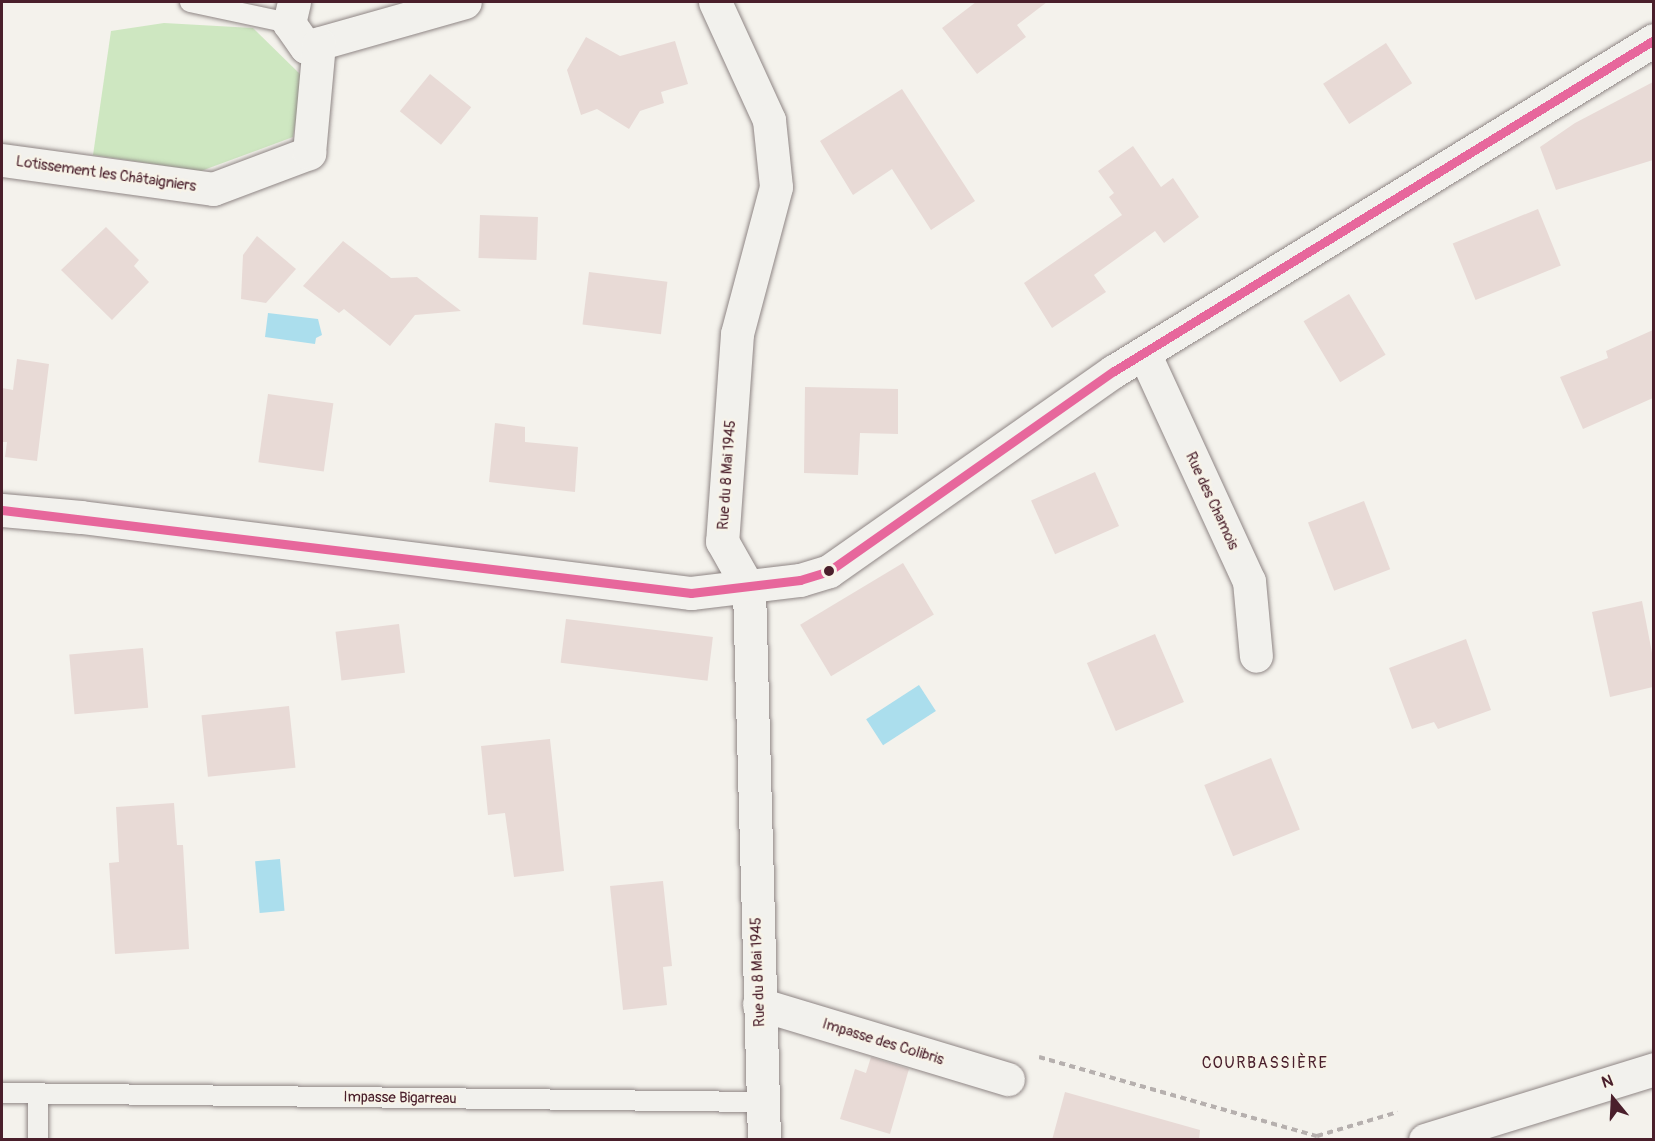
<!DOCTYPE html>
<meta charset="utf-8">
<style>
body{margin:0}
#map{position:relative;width:1655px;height:1141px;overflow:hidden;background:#f4f2ec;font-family:Pangolin,sans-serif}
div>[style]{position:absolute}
.green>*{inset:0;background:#cee7c1}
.water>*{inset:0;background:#abdeed;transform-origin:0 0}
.building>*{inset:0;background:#e8dad6;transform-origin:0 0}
.path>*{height:4px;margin-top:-2px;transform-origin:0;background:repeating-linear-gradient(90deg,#b6b0ae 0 6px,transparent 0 10.5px)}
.roads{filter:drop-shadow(0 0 2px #8f8685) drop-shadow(0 0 2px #8f8685)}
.service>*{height:20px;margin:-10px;padding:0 10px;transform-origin:10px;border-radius:10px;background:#f2f1ed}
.minor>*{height:33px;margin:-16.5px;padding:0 16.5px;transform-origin:16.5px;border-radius:16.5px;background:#f2f1ed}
.bus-1>*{height:9px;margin:-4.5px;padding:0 4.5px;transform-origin:4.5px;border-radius:4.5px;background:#e7679c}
.dots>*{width:16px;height:16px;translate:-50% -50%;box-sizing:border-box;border:3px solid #f7f3e8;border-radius:50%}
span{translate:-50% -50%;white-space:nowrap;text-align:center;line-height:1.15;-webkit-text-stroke:4.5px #f7f3e8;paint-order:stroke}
.street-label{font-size:15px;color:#4a1f2b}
.neighbourhood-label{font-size:16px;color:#4a1f2b;letter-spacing:1.5px}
.frame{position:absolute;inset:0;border:3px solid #4a1f2b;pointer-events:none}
.north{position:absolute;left:1583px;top:1069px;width:60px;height:60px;-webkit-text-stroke:4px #f7f3e8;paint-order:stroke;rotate:342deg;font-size:16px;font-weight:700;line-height:24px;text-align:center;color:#4a1f2b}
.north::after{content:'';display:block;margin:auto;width:21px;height:27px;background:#4a1f2b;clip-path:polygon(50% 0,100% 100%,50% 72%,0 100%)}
</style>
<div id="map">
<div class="green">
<div style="clip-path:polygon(164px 23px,253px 28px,303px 77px,293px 137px,201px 171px,93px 155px,111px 31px)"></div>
</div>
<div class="water">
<div style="clip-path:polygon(268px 313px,318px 319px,322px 335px,316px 338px,315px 344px,265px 337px)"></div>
<div style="left:919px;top:685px;width:31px;height:63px;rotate:57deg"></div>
<div style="left:280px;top:859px;width:52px;height:25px;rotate:85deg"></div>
</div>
<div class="building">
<div style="clip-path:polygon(976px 2px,1047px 2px,1017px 25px,1026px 37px,977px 74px,942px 28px)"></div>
<div style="clip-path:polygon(586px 37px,620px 56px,675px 41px,688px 84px,661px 92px,664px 103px,640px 111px,629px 129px,597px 109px,581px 115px,567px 70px)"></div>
<div style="left:1386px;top:43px;width:48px;height:75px;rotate:57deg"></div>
<div style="left:430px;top:74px;width:53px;height:48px;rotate:39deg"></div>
<div style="clip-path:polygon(1653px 82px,1653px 160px,1556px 190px,1540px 147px,1575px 123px)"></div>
<div style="clip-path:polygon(902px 89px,975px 201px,931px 230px,892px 169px,853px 195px,820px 141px)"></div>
<div style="clip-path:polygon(1133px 146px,1161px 187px,1173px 178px,1199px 217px,1164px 243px,1155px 231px,1094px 275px,1106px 292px,1052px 328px,1024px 283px,1122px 215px,1109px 197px,1114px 193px,1098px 171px)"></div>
<div style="left:1538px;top:209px;width:61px;height:92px;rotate:68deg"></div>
<div style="left:480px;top:215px;width:58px;height:43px;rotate:2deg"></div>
<div style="clip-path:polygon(106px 227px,139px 260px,134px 266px,149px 282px,112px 320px,61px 270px)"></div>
<div style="clip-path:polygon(257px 236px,296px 269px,266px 303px,241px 299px,243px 255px)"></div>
<div style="clip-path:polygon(343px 241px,391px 278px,417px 277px,461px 311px,415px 315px,390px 346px,344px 309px,339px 313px,303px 286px)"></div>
<div style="left:589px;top:272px;width:79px;height:53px;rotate:7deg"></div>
<div style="left:1349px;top:294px;width:71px;height:53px;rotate:59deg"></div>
<div style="clip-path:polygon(1653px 330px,1653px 398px,1583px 429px,1560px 377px,1608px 358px,1606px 351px)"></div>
<div style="clip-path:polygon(17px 359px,49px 364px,37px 461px,5px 457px,7px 442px,2px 442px,2px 388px,13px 390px)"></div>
<div style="clip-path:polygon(805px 387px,898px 389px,898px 434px,860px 433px,858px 475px,804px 473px)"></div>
<div style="left:268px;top:394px;width:66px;height:69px;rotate:8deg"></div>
<div style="clip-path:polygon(495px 423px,525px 427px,525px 442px,578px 447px,575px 492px,489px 482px)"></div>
<div style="left:1095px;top:472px;width:59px;height:70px;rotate:66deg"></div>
<div style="left:1364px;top:501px;width:73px;height:60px;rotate:69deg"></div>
<div style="left:903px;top:563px;width:60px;height:120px;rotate:59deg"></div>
<div style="clip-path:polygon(1642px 601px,1653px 658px,1653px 687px,1610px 697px,1592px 612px)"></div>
<div style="left:566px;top:619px;width:148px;height:44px;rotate:7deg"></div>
<div style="left:399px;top:624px;width:49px;height:64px;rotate:83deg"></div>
<div style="left:1155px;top:634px;width:74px;height:74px;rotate:67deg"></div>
<div style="clip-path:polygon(1466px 639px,1491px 710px,1438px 729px,1434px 722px,1412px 729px,1389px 668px)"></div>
<div style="left:143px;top:648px;width:60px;height:74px;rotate:85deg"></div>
<div style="left:289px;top:706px;width:62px;height:88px;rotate:84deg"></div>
<div style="clip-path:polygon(550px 739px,564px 871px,514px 877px,505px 813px,488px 815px,481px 746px)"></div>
<div style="left:1271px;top:758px;width:77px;height:72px;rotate:68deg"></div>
<div style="clip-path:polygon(174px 803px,177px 845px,183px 845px,189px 949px,115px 954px,109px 863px,119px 862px,116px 807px)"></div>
<div style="clip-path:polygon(663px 881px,672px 966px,663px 967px,667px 1005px,623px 1010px,610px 886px)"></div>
<div style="clip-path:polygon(871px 1057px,909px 1069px,890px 1134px,840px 1119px,855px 1069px,866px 1073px)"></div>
<div style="clip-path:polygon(1065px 1092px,1200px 1130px,1199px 1140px,1052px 1140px)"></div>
</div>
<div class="path">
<div style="left:1039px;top:1057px;width:289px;rotate:15.9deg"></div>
<div style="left:1317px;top:1136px;width:84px;rotate:-16.5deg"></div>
</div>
<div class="roads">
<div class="service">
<div style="left:190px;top:2px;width:101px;rotate:12deg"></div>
<div style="left:2px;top:1093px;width:761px;rotate:0.68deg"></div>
<div style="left:38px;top:1140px;width:46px;rotate:-90deg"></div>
</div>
<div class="minor">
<div style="left:294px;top:2px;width:22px;rotate:103deg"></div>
<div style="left:289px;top:23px;width:29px;rotate:55deg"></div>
<div style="left:306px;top:47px;width:165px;rotate:-15.8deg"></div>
<div style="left:715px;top:2px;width:130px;rotate:65.4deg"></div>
<div style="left:769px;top:120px;width:67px;rotate:84deg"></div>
<div style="left:776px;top:187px;width:152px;rotate:104.9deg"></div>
<div style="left:737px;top:334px;width:208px;rotate:94.1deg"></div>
<div style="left:722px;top:541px;width:55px;rotate:60.6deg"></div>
<div style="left:749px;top:589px;width:551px;rotate:88.44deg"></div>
<div style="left:2px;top:160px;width:213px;rotate:7.8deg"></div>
<div style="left:213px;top:189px;width:103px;rotate:-20.6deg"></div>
<div style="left:309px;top:153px;width:110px;rotate:-84.8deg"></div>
<div style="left:1144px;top:353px;width:251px;rotate:65.3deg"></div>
<div style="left:1249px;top:581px;width:75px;rotate:84.7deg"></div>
<div style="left:2px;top:510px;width:79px;rotate:5.1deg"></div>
<div style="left:81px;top:517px;width:615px;rotate:7.1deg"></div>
<div style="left:691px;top:593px;width:110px;rotate:-6.8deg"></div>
<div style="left:800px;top:580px;width:30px;rotate:-17deg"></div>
<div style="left:829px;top:571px;width:348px;rotate:-35.1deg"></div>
<div style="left:1114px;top:371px;width:633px;rotate:-31.51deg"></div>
<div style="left:759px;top:1004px;width:260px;rotate:16.8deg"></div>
<div style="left:1425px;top:1140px;width:240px;rotate:-17.2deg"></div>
</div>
</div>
<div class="bus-1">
<div style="left:2px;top:510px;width:694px;rotate:6.87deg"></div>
<div style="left:691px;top:593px;width:110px;rotate:-6.8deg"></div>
<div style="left:800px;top:580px;width:30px;rotate:-17deg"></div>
<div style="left:829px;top:571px;width:348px;rotate:-35.1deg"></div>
<div style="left:1114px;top:371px;width:633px;rotate:-31.51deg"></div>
</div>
<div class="dots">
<div style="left:829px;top:571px;background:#4a1f2b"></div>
</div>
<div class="street-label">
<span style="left:106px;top:174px;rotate:8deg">Lotissement les Châtaigniers</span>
<span style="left:727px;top:475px;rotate:-86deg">Rue du 8 Mai 1945</span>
<span style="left:1212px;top:501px;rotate:65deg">Rue des Chamois</span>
<span style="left:758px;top:972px;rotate:-92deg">Rue du 8 Mai 1945</span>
<span style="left:883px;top:1042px;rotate:17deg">Impasse des Colibris</span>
<span style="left:400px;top:1098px;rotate:1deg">Impasse Bigarreau</span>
</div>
<div class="neighbourhood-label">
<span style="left:1265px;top:1063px">COURBASSIÈRE</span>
</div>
<div class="frame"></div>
<div class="north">N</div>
</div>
